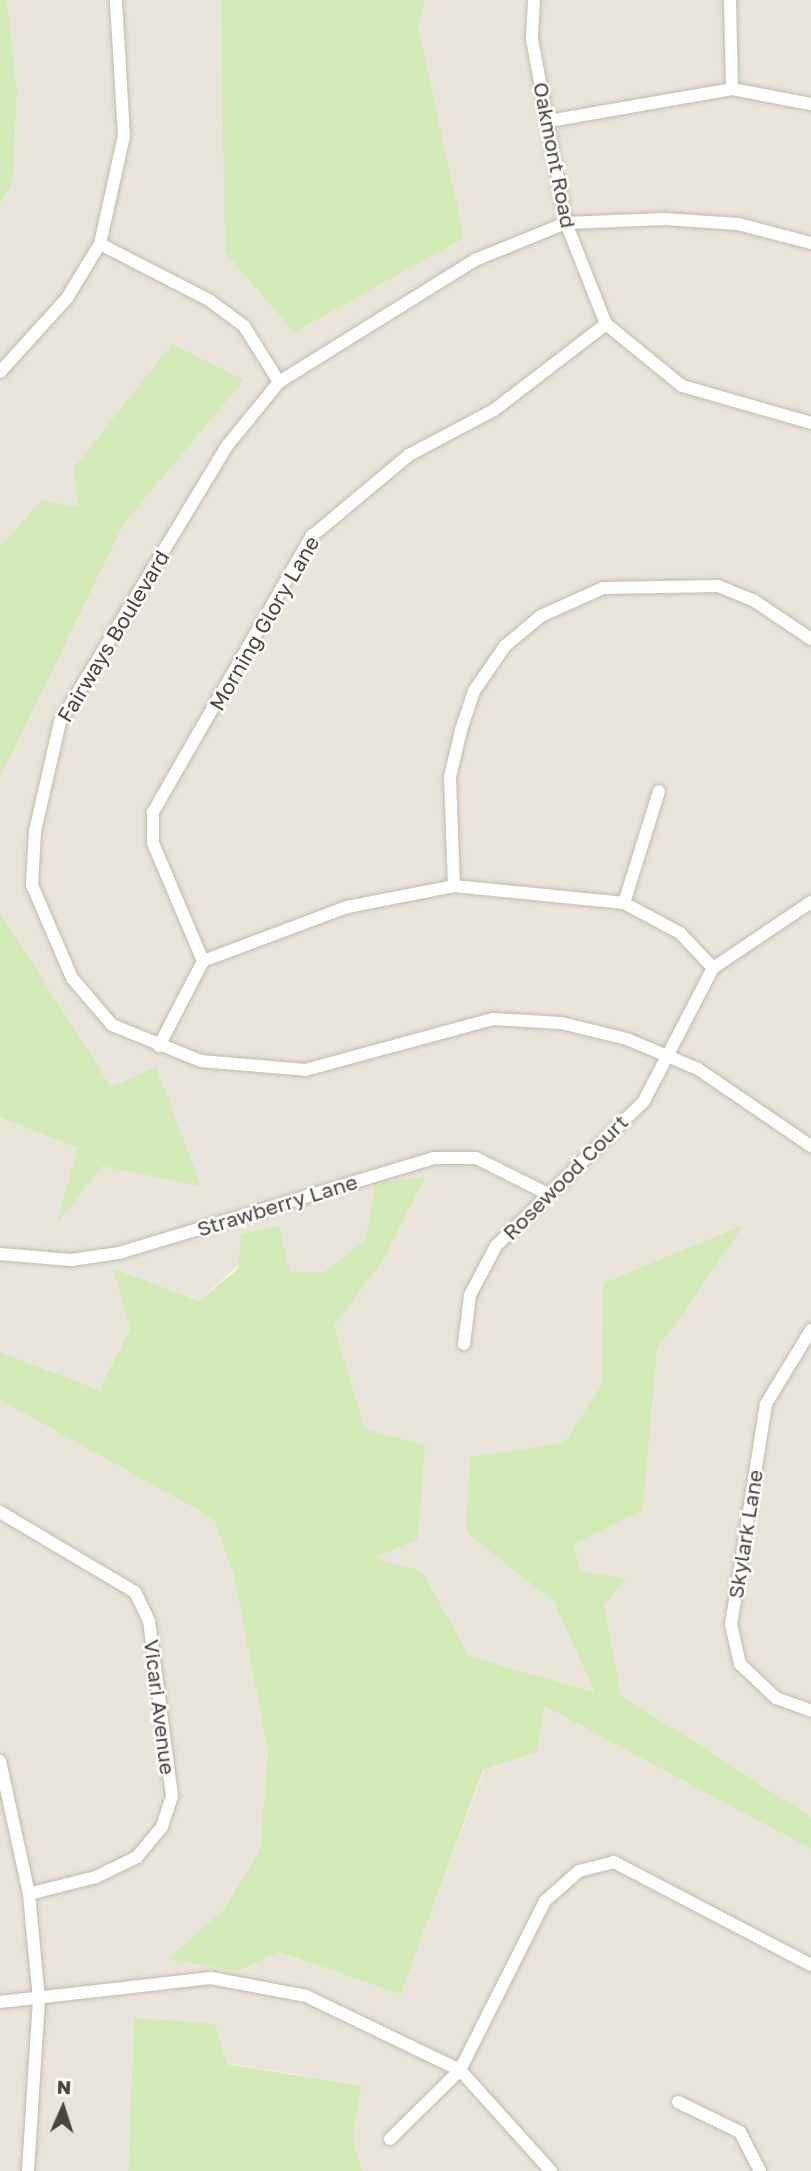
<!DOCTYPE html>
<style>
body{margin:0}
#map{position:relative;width:811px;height:2171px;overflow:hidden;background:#f6f3ec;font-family:"Golos Text",sans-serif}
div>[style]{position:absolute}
.residential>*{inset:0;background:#eae5da}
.green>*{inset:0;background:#d2eab5}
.roads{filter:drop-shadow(0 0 2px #c2bbae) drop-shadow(0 0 2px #c2bbae)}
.street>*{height:12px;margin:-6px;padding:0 6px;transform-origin:6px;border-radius:6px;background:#fff}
span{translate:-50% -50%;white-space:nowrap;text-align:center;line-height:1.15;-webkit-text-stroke:5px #fff;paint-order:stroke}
.street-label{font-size:21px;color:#4b4439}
.north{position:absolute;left:28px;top:2073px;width:70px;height:70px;-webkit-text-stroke:5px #fff;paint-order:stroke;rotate:3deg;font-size:19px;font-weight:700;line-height:28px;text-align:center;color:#4b4439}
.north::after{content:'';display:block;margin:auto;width:24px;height:32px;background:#4b4439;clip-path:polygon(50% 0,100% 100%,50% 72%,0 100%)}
</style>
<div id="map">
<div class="residential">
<div style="clip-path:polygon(7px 0,811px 0,811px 1817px,621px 1695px,604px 1605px,580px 1571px,573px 1545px,643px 1510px,657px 1350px,743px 1226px,603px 1283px,602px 1384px,564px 1444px,466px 1532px,554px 1602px,596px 1692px,469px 1656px,422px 1571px,373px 1558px,365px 1429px,334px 1326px,383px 1260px,375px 1183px,367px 1239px,324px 1272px,290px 1272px,279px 1227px,199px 1301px,114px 1268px,130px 1329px,99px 1390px,0 1352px,0 204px,13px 181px,17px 92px)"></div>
<div style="clip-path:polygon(0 1400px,214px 1519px,234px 1576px,268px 1752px,260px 1850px,224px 1909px,169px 1959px,238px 1971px,278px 1952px,401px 1993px,484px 1770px,537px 1752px,545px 1705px,811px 1849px,811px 2171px,362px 2171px,352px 2137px,362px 2086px,227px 2063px,134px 2018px,128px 2171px,0 2171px)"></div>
</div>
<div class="green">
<div style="clip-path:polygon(0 0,7px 0,17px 92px,13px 181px,0 204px)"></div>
<div style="clip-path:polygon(221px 0,425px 0,418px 27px,464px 238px,294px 332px,225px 252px)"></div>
<div style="clip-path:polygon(172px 344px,244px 380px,124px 523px,0 777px,0 547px,42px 500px,78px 507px,74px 468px)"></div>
<div style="clip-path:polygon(0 913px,111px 1087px,156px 1067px,201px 1186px,102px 1166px,56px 1225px,78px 1148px,0 1117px)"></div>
<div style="clip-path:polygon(425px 1177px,383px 1260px,334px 1326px,365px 1429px,425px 1445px,418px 1539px,374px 1558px,422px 1571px,469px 1656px,595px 1692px,554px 1602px,466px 1532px,470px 1457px,564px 1443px,602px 1384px,603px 1283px,744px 1225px,657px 1350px,643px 1510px,573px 1545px,581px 1571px,626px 1579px,604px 1605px,621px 1695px,811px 1817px,811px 1849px,545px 1706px,537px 1752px,483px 1770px,401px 1994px,279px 1952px,238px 1971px,168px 1959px,224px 1909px,260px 1850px,268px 1752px,234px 1576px,214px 1519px,0 1400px,0 1352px,99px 1390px,130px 1329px,113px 1268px,199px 1301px,238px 1269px,241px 1234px,279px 1226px,290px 1272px,324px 1272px,366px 1239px,375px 1183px)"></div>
<div style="clip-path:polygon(134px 2018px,215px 2024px,227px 2064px,362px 2086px,352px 2137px,362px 2171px,128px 2171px)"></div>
</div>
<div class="roads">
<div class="street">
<div style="left:534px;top:0;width:39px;rotate:93deg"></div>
<div style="left:532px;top:39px;width:187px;rotate:79.5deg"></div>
<div style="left:566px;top:223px;width:109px;rotate:68.4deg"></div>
<div style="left:606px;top:324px;width:98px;rotate:39.2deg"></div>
<div style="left:682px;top:386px;width:134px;rotate:16deg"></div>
<div style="left:730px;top:0;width:89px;rotate:88.7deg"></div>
<div style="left:549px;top:121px;width:186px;rotate:-9.9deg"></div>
<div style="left:732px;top:89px;width:80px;rotate:10.8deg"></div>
<div style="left:811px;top:243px;width:75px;rotate:-165.4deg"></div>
<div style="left:738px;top:224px;width:74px;rotate:-176.1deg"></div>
<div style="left:664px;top:219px;width:98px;rotate:177.7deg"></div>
<div style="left:566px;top:223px;width:98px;rotate:157.9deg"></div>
<div style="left:475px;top:260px;width:231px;rotate:148.1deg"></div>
<div style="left:279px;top:382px;width:82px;rotate:129.1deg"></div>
<div style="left:227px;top:446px;width:323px;rotate:121.2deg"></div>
<div style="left:60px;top:722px;width:112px;rotate:102.9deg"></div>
<div style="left:35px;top:831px;width:54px;rotate:93.2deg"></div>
<div style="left:32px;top:885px;width:101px;rotate:66.7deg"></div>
<div style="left:72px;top:978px;width:62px;rotate:49.6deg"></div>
<div style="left:112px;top:1025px;width:96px;rotate:22deg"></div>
<div style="left:201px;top:1061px;width:104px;rotate:4.9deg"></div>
<div style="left:305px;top:1070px;width:195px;rotate:-15.2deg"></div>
<div style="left:493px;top:1019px;width:68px;rotate:3.4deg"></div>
<div style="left:561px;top:1023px;width:68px;rotate:13.6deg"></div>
<div style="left:627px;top:1039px;width:77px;rotate:22.9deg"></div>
<div style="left:698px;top:1069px;width:137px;rotate:34.3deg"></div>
<div style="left:100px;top:244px;width:123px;rotate:27.2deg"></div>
<div style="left:209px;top:300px;width:44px;rotate:36.6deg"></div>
<div style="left:244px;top:326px;width:66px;rotate:58deg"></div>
<div style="left:0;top:372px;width:100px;rotate:-47.8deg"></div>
<div style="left:67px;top:298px;width:63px;rotate:-58.6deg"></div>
<div style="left:100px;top:244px;width:111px;rotate:-77.5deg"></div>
<div style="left:124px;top:136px;width:136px;rotate:-93.4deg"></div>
<div style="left:454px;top:886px;width:109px;rotate:-92.1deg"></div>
<div style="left:450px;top:777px;width:48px;rotate:-76.8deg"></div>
<div style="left:461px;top:730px;width:41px;rotate:-71.6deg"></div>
<div style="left:474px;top:691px;width:55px;rotate:-55.4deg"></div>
<div style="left:505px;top:646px;width:47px;rotate:-39.8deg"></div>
<div style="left:541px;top:616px;width:68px;rotate:-24.3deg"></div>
<div style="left:603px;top:588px;width:115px;rotate:-1deg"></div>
<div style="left:718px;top:586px;width:38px;rotate:22deg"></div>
<div style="left:753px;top:600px;width:70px;rotate:33.9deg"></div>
<div style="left:624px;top:903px;width:117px;rotate:-72.6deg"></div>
<div style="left:203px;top:961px;width:128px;rotate:-113deg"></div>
<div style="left:153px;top:843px;width:31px;rotate:-90deg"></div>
<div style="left:153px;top:812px;width:319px;rotate:-60.1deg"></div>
<div style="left:312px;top:536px;width:126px;rotate:-39.9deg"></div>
<div style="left:409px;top:455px;width:96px;rotate:-27.9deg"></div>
<div style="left:494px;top:410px;width:141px;rotate:-37.5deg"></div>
<div style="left:159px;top:1046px;width:96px;rotate:-62.6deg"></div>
<div style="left:203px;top:961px;width:154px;rotate:-20.6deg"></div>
<div style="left:347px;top:907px;width:109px;rotate:-11.1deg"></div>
<div style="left:454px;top:886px;width:171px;rotate:5.7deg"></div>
<div style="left:624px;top:903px;width:64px;rotate:28.2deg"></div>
<div style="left:680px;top:933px;width:48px;rotate:46.7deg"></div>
<div style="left:0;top:1254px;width:71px;rotate:4.8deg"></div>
<div style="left:71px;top:1260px;width:49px;rotate:-8.3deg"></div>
<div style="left:119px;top:1253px;width:329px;rotate:-16.8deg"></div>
<div style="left:434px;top:1158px;width:42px"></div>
<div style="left:476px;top:1158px;width:78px;rotate:26.6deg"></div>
<div style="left:811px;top:1330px;width:87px;rotate:121.3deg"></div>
<div style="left:766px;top:1404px;width:223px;rotate:99deg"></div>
<div style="left:731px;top:1624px;width:41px;rotate:77.3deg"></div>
<div style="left:740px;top:1664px;width:50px;rotate:43.4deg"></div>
<div style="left:776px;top:1698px;width:37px;rotate:20deg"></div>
<div style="left:464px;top:1344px;width:49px;rotate:-83deg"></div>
<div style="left:470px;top:1295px;width:55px;rotate:-62deg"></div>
<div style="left:496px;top:1246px;width:207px;rotate:-44.4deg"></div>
<div style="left:644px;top:1101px;width:150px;rotate:-62.6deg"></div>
<div style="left:713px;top:968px;width:118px;rotate:-34deg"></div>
<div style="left:0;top:1512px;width:157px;rotate:30.7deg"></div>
<div style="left:135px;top:1592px;width:32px;rotate:64deg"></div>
<div style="left:149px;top:1621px;width:177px;rotate:82.5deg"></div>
<div style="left:172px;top:1796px;width:33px;rotate:108deg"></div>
<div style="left:162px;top:1827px;width:39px;rotate:130deg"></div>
<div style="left:137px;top:1857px;width:46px;rotate:154deg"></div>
<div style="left:96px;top:1877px;width:69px;rotate:165.8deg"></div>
<div style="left:0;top:1761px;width:136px;rotate:77.7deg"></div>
<div style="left:29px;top:1894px;width:106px;rotate:84.6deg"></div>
<div style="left:39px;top:2000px;width:171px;rotate:93.7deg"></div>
<div style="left:0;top:2002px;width:212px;rotate:-6.5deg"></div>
<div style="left:211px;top:1978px;width:97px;rotate:10.7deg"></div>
<div style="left:306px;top:1996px;width:171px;rotate:25.7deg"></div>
<div style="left:460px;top:2070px;width:136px;rotate:48deg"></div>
<div style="left:678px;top:2102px;width:69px;rotate:25.8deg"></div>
<div style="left:740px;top:2132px;width:44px;rotate:62.9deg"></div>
<div style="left:390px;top:2139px;width:98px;rotate:-44.6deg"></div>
<div style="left:460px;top:2070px;width:189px;rotate:-63.3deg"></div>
<div style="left:545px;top:1901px;width:45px;rotate:-41.4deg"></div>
<div style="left:579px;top:1871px;width:36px;rotate:-14deg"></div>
<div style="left:614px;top:1862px;width:222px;rotate:27.6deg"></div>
</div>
</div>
<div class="street-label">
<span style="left:555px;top:155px;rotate:79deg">Oakmont Road</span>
<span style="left:264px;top:623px;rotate:-60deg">Morning Glory Lane</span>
<span style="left:113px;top:636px;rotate:-59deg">Fairways Boulevard</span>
<span style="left:565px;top:1177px;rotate:-45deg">Rosewood Court</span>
<span style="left:277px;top:1205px;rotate:-17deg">Strawberry Lane</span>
<span style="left:745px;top:1534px;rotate:-81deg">Skylark Lane</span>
<span style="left:160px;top:1707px;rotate:83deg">Vicari Avenue</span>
</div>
<div class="north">N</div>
</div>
